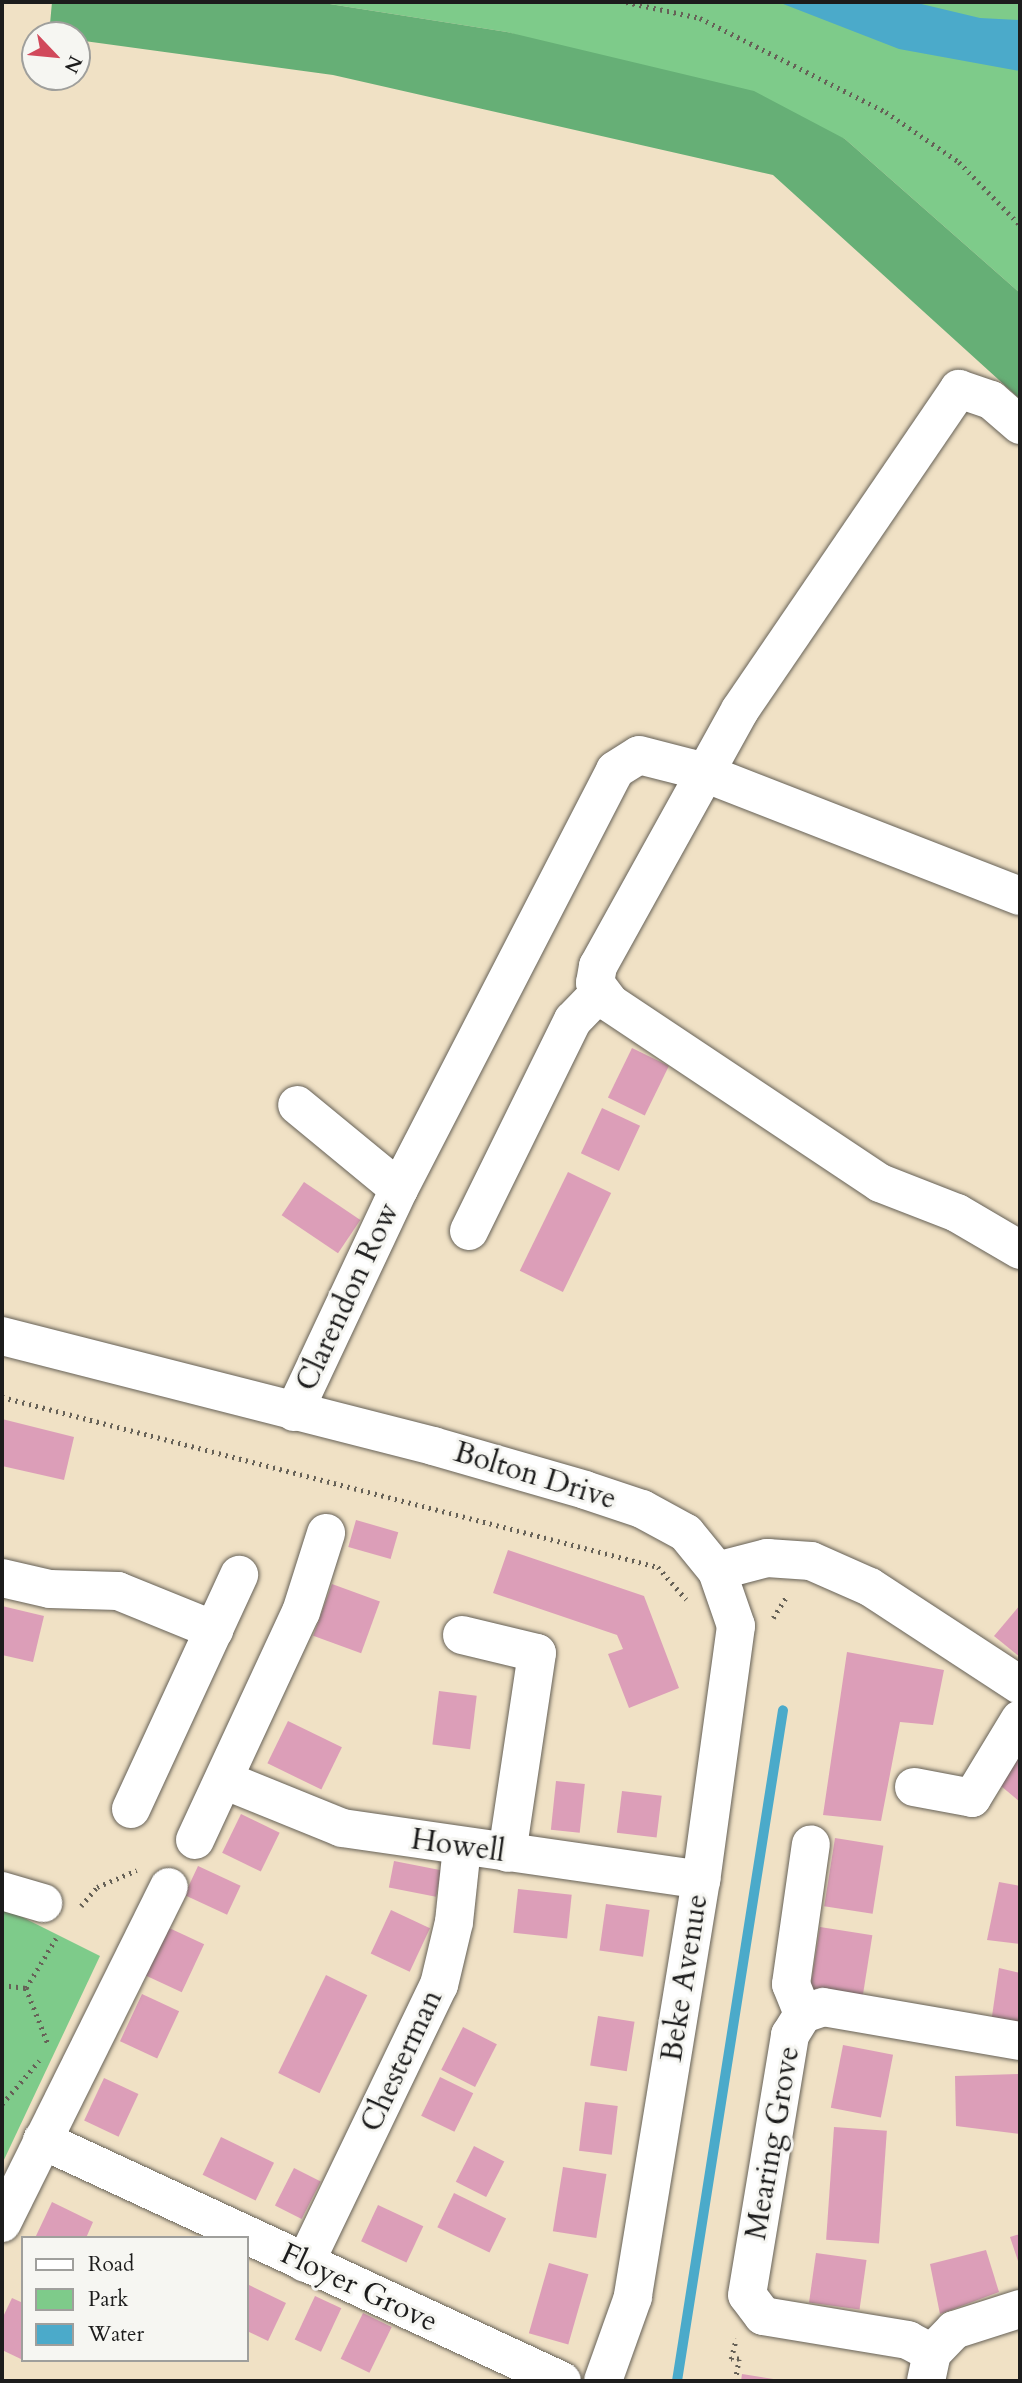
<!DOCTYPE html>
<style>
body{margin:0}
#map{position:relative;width:1022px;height:2383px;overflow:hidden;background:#f0e1c5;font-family:Cardo,serif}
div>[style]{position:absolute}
.green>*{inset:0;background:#7ecb8a}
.forest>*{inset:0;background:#66af76}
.water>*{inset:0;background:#4baaca}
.stream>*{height:10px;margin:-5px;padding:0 5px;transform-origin:5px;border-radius:5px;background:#4baaca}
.building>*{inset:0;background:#dc9eb8;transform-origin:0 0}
.path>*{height:4.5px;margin-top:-2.25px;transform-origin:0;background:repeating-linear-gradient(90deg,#666157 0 2px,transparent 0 7px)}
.roads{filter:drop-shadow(0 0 2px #666157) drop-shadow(0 0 2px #666157)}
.minor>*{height:38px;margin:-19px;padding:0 19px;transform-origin:19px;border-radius:19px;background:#fff}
span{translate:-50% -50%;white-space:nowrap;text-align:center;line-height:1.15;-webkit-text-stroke:6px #f6f6f2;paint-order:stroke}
.street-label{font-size:30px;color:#1c1c1c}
.frame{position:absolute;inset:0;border:4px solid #1c1c1c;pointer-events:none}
.legend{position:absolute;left:21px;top:2236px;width:228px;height:126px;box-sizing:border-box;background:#f6f6f2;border:2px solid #9f9f9c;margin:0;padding:9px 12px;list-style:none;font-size:21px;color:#1c1c1c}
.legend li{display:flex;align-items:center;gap:14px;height:35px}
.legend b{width:35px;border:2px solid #9f9f9c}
.north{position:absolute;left:21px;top:21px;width:70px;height:70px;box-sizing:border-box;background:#f6f6f2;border:2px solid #9f9f9c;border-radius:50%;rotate:116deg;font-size:19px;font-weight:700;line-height:28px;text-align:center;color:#1c1c1c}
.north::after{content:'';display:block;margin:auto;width:24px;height:32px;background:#d1495b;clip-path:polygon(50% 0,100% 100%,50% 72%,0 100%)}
</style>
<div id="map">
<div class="green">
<div style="clip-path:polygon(317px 2px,1020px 2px,1020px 293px,845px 139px,507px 32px)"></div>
<div style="clip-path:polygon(4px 1908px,100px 1956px,2px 2164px,2px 1910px)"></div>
</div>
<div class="forest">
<div style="clip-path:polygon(52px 2px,317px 2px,507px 32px,754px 91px,845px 139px,1020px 293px,1020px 399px,773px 175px,333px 75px,77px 40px,77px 35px,49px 35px)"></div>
</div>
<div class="water">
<div style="clip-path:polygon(778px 2px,913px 2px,980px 18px,1020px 20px,1020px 71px,899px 49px)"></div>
</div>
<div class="stream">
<div style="left:677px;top:2381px;width:679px;rotate:-81.02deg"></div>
</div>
<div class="building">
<div style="left:632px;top:1048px;width:41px;height:55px;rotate:26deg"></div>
<div style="left:602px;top:1108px;width:42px;height:50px;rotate:25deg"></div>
<div style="left:568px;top:1172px;width:48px;height:110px;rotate:26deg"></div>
<div style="left:304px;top:1182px;width:68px;height:40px;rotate:34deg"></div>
<div style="clip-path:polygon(2px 1419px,74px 1437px,64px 1480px,2px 1466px)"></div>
<div style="left:356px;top:1520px;width:44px;height:28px;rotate:16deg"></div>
<div style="clip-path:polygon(508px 1550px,644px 1596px,679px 1688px,629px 1708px,608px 1654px,623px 1649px,617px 1635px,493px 1593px)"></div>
<div style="left:332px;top:1584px;width:51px;height:55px;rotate:20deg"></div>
<div style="clip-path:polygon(1020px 1605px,1020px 1657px,994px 1636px)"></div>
<div style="clip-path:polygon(2px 1606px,44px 1616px,33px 1662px,2px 1655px)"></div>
<div style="clip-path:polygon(847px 1652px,944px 1670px,933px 1725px,900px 1722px,881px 1821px,823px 1815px)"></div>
<div style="left:439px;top:1691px;width:38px;height:54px;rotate:7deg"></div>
<div style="left:288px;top:1721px;width:60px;height:47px;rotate:26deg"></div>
<div style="clip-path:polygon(1020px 1756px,1020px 1802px,1001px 1786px)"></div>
<div style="left:556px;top:1781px;width:29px;height:49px;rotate:6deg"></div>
<div style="left:622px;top:1791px;width:40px;height:42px;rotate:7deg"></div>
<div style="left:241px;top:1814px;width:43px;height:43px;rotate:26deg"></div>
<div style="left:835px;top:1838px;width:49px;height:69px;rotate:9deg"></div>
<div style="left:394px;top:1861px;width:48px;height:27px;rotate:11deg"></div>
<div style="left:198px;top:1866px;width:47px;height:32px;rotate:25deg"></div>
<div style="clip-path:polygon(999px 1882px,1020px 1886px,1020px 1944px,987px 1940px)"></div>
<div style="left:518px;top:1889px;width:54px;height:44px;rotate:6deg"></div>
<div style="left:606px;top:1904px;width:44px;height:47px;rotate:8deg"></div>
<div style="left:391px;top:1910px;width:43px;height:48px;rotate:25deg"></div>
<div style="left:167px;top:1927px;width:41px;height:53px;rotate:25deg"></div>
<div style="left:820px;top:1927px;width:53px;height:70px;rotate:9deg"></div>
<div style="clip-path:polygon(999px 1968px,1020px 1973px,1020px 2031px,990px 2030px)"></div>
<div style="left:326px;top:1975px;width:46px;height:109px;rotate:26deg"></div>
<div style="left:142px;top:1994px;width:41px;height:52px;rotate:25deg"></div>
<div style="left:598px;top:2016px;width:37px;height:50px;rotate:9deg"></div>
<div style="left:463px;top:2027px;width:38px;height:48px;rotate:27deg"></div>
<div style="left:843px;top:2045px;width:51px;height:64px;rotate:11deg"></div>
<div style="clip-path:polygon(1020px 2074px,1020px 2134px,956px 2126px,955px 2076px)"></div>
<div style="left:440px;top:2077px;width:37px;height:43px;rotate:26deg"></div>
<div style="left:104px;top:2078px;width:38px;height:47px;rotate:25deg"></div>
<div style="left:585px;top:2102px;width:33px;height:49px;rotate:7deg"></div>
<div style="left:834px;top:2127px;width:53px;height:113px;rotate:4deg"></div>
<div style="left:221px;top:2137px;width:59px;height:42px;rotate:26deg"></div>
<div style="left:474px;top:2146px;width:34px;height:40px;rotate:27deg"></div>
<div style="left:563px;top:2167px;width:44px;height:65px;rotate:9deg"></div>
<div style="left:294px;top:2168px;width:30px;height:42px;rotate:27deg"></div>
<div style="left:454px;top:2193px;width:58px;height:38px;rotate:26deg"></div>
<div style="clip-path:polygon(52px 2202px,93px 2222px,86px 2238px,35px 2238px)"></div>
<div style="left:378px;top:2205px;width:50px;height:40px;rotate:25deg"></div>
<div style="clip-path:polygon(1020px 2234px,1020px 2267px,1010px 2237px)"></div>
<div style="clip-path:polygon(986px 2250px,999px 2292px,940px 2314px,930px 2264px)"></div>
<div style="left:816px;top:2253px;width:51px;height:50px;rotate:8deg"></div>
<div style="left:549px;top:2263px;width:41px;height:73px;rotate:16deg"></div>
<div style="clip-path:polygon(247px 2284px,286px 2303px,268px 2341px,247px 2331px)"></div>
<div style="left:315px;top:2296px;width:29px;height:48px;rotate:25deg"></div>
<div style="clip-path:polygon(12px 2298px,23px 2303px,23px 2360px,2px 2350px,2px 2319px)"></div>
<div style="left:363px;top:2313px;width:32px;height:51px;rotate:26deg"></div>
<div style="clip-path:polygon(742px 2374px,780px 2380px,780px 2381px,741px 2381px)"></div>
</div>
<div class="path">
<div style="left:626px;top:2px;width:76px;rotate:12.2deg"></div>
<div style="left:700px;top:18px;width:208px;rotate:26.8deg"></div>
<div style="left:886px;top:112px;width:88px;rotate:34.4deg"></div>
<div style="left:959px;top:162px;width:88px;rotate:45.9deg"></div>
<div style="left:2px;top:1397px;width:678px;rotate:14.53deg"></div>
<div style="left:658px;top:1567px;width:43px;rotate:48.8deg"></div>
<div style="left:773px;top:1618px;width:26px;rotate:-58deg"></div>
<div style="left:81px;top:1906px;width:25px;rotate:-50deg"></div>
<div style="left:97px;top:1887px;width:43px;rotate:-23deg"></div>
<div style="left:2px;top:1985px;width:24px;rotate:7deg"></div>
<div style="left:26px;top:1988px;width:62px;rotate:68.4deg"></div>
<div style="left:26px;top:1988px;width:58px;rotate:-59deg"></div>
<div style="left:2px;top:2104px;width:57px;rotate:-49.3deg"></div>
<div style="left:735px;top:2381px;width:22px;rotate:-80deg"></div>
<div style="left:739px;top:2359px;width:8px;rotate:180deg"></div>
<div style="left:731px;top:2359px;width:21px;rotate:-76deg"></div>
</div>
<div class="roads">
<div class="minor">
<div style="left:1020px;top:425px;width:38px;rotate:-139deg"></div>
<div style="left:991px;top:400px;width:34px;rotate:-161deg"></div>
<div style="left:959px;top:389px;width:389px;rotate:124.3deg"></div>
<div style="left:740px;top:710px;width:293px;rotate:119deg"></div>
<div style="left:598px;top:966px;width:17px;rotate:100deg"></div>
<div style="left:595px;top:983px;width:25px;rotate:53deg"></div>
<div style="left:610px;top:1003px;width:324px;rotate:33.7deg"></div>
<div style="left:880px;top:1183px;width:83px;rotate:21.3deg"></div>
<div style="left:957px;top:1213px;width:73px;rotate:30.4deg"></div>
<div style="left:399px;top:1189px;width:471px;rotate:-62.7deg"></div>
<div style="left:615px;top:770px;width:28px;rotate:-32deg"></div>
<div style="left:639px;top:755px;width:57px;rotate:14.3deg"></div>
<div style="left:694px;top:769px;width:350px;rotate:21.3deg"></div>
<div style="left:469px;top:1231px;width:235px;rotate:-63.8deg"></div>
<div style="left:573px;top:1020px;width:39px;rotate:-46deg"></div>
<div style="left:2px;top:1336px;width:445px;rotate:14.3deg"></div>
<div style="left:433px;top:1446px;width:158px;rotate:16.1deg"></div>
<div style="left:585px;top:1490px;width:60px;rotate:18.4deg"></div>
<div style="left:642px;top:1509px;width:50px;rotate:28.6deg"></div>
<div style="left:686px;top:1533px;width:49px;rotate:50.8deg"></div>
<div style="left:717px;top:1571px;width:58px;rotate:70.9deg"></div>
<div style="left:736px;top:1626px;width:256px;rotate:97.8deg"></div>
<div style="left:701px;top:1880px;width:423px;rotate:99.3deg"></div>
<div style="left:633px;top:2297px;width:89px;rotate:109.7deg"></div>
<div style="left:294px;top:1412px;width:246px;rotate:-64.8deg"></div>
<div style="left:399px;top:1189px;width:132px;rotate:-140.5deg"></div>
<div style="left:717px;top:1571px;width:52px;rotate:-14.6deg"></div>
<div style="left:767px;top:1558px;width:44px;rotate:3.9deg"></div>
<div style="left:811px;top:1561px;width:64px;rotate:23.8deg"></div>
<div style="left:870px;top:1587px;width:179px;rotate:33.2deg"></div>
<div style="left:2px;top:1578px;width:49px;rotate:12.9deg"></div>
<div style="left:50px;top:1589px;width:68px;rotate:1.7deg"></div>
<div style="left:118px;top:1591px;width:104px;rotate:22.1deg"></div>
<div style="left:462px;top:1635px;width:77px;rotate:13.5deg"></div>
<div style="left:537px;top:1653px;width:202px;rotate:98.5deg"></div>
<div style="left:224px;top:1780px;width:127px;rotate:22.1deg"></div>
<div style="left:342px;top:1828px;width:363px;rotate:8.2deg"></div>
<div style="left:914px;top:1787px;width:59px;rotate:10.7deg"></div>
<div style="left:972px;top:1798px;width:92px;rotate:-58.7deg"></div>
<div style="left:131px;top:1809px;width:258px;rotate:-65.2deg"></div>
<div style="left:195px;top:1840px;width:251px;rotate:-65.1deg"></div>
<div style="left:301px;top:1612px;width:83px;rotate:-72.4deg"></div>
<div style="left:2px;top:1891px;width:43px;rotate:16.3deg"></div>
<div style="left:803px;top:2014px;width:32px;rotate:-112deg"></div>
<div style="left:791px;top:1984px;width:141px;rotate:-81.9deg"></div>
<div style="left:42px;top:2140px;width:573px;rotate:24.87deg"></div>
<div style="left:2px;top:2223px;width:375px;rotate:-63.6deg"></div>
<div style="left:305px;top:2263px;width:309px;rotate:-64.3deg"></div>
<div style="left:439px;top:1985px;width:65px;rotate:-76.6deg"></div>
<div style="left:454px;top:1922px;width:75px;rotate:-83.9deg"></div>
<div style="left:932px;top:2353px;width:27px;rotate:-152deg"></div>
<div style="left:908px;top:2340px;width:147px;rotate:-170.6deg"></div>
<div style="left:763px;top:2316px;width:26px;rotate:-127deg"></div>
<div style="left:747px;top:2295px;width:264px;rotate:-80.6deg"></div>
<div style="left:790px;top:2035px;width:25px;rotate:-58deg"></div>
<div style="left:803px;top:2014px;width:21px;rotate:-19deg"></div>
<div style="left:823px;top:2007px;width:200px;rotate:9.8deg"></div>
<div style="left:926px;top:2381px;width:29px;rotate:-78deg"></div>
<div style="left:932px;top:2353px;width:32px;rotate:-46deg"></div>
<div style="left:954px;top:2330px;width:69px;rotate:-17.7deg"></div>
</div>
</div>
<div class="street-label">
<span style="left:348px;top:1297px;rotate:-65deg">Clarendon Row</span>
<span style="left:535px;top:1476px;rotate:17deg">Bolton Drive</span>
<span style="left:458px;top:1846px;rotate:8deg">Howell</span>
<span style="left:685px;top:1978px;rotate:-81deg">Beke Avenue</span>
<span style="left:402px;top:2061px;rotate:-65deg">Chesterman</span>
<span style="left:773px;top:2143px;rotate:-80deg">Mearing Grove</span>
<span style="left:359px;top:2288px;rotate:25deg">Floyer Grove</span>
</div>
<div class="frame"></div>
<ul class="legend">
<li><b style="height:9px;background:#fff"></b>Road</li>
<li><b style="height:19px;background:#7ecb8a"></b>Park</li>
<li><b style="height:19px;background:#4baaca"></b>Water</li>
</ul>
<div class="north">N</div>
</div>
